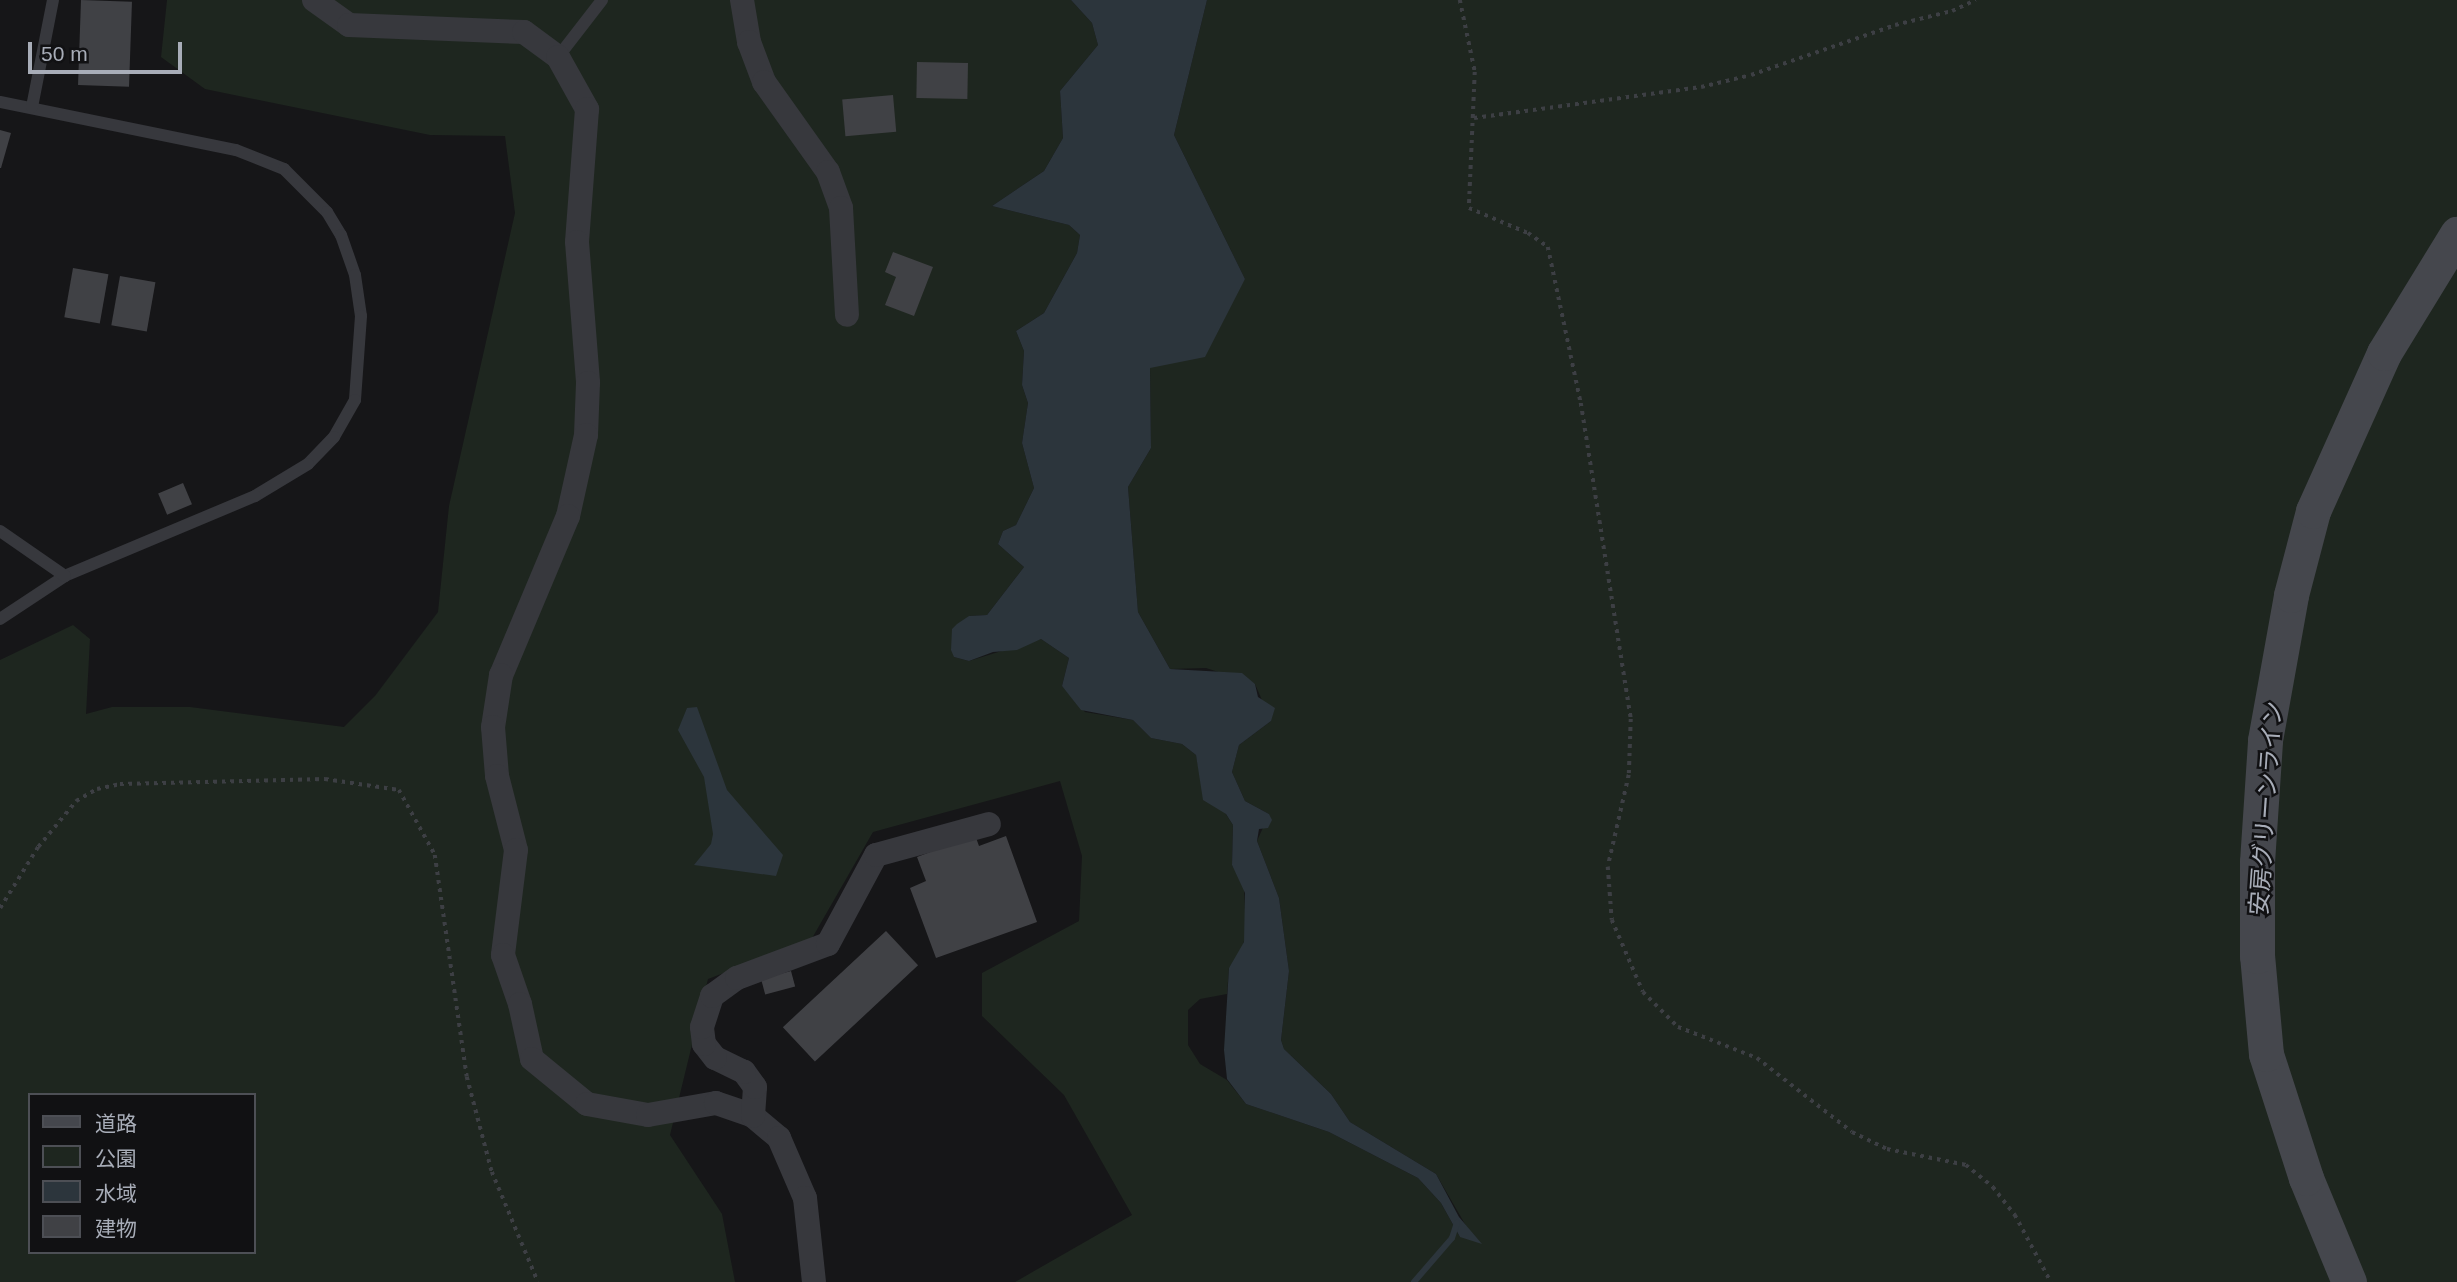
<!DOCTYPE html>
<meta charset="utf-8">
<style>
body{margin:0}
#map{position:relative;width:2457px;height:1282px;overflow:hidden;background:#161618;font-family:Helvetica,"Noto Sans JP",sans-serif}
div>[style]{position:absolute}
.green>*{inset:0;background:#1e261f}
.water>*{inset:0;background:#2c353c}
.stream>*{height:6px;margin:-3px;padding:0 3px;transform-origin:3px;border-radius:3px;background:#2c353c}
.building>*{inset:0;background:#404145;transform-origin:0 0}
.path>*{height:3.5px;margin-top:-1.75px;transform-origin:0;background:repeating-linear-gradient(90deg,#3d3f44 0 3.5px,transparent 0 8.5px)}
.lane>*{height:12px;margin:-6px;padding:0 6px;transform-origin:6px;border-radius:6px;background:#37383d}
.street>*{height:24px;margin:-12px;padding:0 12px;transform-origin:12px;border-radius:12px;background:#37383d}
.secondary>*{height:35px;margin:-17.5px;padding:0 17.5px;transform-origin:17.5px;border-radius:17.5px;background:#45474d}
span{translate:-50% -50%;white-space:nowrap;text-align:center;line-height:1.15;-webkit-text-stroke:5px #111113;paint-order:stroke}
.street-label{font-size:24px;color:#a8adb8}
.legend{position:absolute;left:28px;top:1093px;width:228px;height:161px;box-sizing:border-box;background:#111113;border:2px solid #4d4f55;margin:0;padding:9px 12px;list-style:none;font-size:21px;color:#a8adb8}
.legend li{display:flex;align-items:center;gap:14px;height:35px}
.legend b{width:35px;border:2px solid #4d4f55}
.scale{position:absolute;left:28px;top:42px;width:154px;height:32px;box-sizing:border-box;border:4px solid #a8adb8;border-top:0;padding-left:9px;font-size:21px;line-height:24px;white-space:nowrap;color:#a8adb8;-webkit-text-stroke:5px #111113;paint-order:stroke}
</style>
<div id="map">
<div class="green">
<div style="clip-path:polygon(evenodd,167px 0,1071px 0,1092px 23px,1098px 45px,1060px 91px,1063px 138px,1044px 171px,992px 206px,1069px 225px,1080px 235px,1077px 253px,1044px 313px,1016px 331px,1024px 351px,1022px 385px,1028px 403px,1022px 443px,1034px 488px,1016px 525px,1003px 531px,998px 544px,1024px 567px,987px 615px,969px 616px,954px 657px,969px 661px,1041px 639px,1069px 658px,1062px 686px,1085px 712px,1133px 720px,1151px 738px,1182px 744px,1196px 755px,1200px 775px,1233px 825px,1232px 865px,1244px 887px,1246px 933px,1241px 953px,1229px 968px,1227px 994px,1200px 999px,1188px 1010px,1188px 1045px,1200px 1064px,1227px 1080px,1246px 1104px,1329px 1132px,1418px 1178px,1441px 1203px,1460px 1237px,1469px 1231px,1436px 1174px,1350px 1122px,1331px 1094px,1284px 1049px,1281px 1040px,1289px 971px,1279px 898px,1257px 841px,1269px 814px,1245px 801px,1232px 772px,1239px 745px,1271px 721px,1255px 684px,1206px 668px,1170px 669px,1138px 612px,1128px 487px,1151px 448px,1150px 367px,1245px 279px,1174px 135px,1207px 0,2457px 0,2457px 1282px,1015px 1282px,1132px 1215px,1064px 1095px,982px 1016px,982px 973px,1079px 921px,1082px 856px,1060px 781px,873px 832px,811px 940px,708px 979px,670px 1135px,722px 1214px,735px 1282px,0 1282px,0 660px,73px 625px,90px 639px,86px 714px,112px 707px,190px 707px,344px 727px,375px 696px,438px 612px,449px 506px,515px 213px,505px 136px,430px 135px,205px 89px,161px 57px,167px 0,30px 1095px,254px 1095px,254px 1252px,30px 1252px,30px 1095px)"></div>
</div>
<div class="water">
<div style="clip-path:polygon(1071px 0,1207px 0,1174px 135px,1245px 279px,1205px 357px,1150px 368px,1151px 448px,1128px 487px,1138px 612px,1170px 669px,1242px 673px,1255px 684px,1258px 697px,1275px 708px,1271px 721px,1239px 745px,1232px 772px,1245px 801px,1269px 814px,1272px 820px,1268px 828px,1259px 829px,1257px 841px,1279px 898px,1289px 971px,1281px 1040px,1284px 1049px,1331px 1094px,1350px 1122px,1436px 1174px,1459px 1217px,1482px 1244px,1460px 1237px,1441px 1203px,1418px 1178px,1329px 1132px,1246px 1104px,1227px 1079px,1224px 1050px,1229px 968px,1244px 942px,1245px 893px,1232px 865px,1233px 825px,1226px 814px,1203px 800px,1196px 755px,1182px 744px,1151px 738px,1133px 720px,1081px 710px,1062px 686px,1069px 658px,1041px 639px,1017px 650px,993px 652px,969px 661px,954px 657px,951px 650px,952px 629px,957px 624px,969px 616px,987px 615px,1024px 567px,998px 544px,1003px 531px,1016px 525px,1034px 488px,1022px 443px,1028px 403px,1022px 385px,1024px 351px,1016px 331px,1044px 313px,1077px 253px,1080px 235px,1069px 225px,992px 206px,1044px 171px,1063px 138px,1060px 91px,1098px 45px,1092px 23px)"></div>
<div style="clip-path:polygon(697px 707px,727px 790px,783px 855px,776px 876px,694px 865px,711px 844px,713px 834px,704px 777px,678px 730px,687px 708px)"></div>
</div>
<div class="stream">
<div style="left:1414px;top:1282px;width:58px;rotate:-49.2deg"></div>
<div style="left:1452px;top:1238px;width:16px;rotate:-72deg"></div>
</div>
<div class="building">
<div style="left:81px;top:0;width:51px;height:85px;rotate:2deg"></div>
<div style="left:917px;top:62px;width:51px;height:36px;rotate:1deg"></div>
<div style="left:893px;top:95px;width:37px;height:51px;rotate:85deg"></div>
<div style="clip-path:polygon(0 130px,11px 133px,1px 168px,0 168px)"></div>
<div style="clip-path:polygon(893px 252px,933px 267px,914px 316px,885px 305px,896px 277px,885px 272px)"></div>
<div style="left:73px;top:268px;width:36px;height:50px;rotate:10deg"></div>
<div style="left:120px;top:276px;width:36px;height:50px;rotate:10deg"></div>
<div style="left:183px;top:483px;width:23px;height:27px;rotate:67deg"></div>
<div style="clip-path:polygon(975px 835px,979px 846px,1006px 836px,1037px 922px,936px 958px,910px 888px,926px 881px,917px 857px)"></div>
<div style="left:886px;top:931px;width:47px;height:141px;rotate:47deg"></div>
<div style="left:791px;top:971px;width:16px;height:31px;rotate:75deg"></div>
</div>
<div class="path">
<div style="left:1460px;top:0;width:74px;rotate:78.2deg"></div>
<div style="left:1475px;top:72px;width:136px;rotate:92.5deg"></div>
<div style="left:1469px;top:208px;width:64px;rotate:23deg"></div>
<div style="left:1528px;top:233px;width:24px;rotate:35deg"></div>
<div style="left:1548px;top:247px;width:159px;rotate:78.1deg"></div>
<div style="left:1581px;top:403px;width:320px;rotate:81deg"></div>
<div style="left:1631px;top:719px;width:56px;rotate:92deg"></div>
<div style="left:1629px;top:775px;width:94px;rotate:102.9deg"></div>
<div style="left:1608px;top:867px;width:53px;rotate:85.7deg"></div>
<div style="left:1612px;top:920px;width:78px;rotate:66.7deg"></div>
<div style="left:1643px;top:992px;width:49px;rotate:45deg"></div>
<div style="left:1678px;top:1027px;width:85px;rotate:21.4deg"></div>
<div style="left:1757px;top:1058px;width:120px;rotate:37.9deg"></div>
<div style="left:1852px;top:1132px;width:39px;rotate:26deg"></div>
<div style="left:1887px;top:1149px;width:81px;rotate:11.4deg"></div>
<div style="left:1966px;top:1165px;width:35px;rotate:39deg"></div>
<div style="left:1993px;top:1187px;width:36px;rotate:52deg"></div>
<div style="left:2015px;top:1215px;width:76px;rotate:61.8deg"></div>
<div style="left:1474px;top:118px;width:229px;rotate:-7.8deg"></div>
<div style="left:1701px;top:87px;width:51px;rotate:-13.5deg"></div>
<div style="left:1751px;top:75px;width:152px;rotate:-19.1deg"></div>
<div style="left:1895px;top:25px;width:59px;rotate:-13.8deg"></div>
<div style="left:1952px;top:11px;width:26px;rotate:-25deg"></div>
<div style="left:0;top:908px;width:72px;rotate:-58.1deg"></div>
<div style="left:38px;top:847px;width:60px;rotate:-50.4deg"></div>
<div style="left:76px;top:801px;width:24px;rotate:-30deg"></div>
<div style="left:97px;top:789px;width:24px;rotate:-12deg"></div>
<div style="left:120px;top:784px;width:205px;rotate:-1.4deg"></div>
<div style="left:325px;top:779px;width:75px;rotate:8.5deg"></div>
<div style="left:399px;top:790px;width:74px;rotate:61deg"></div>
<div style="left:435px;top:855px;width:224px;rotate:81.8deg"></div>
<div style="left:467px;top:1077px;width:98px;rotate:75.3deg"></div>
<div style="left:492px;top:1172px;width:119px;rotate:67.3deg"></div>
</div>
<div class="lane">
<div style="left:558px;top:57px;width:72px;rotate:-52.3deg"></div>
<div style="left:0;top:102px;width:241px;rotate:11.5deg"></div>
<div style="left:236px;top:150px;width:52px;rotate:21.6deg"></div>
<div style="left:284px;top:169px;width:61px;rotate:45deg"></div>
<div style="left:327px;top:212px;width:27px;rotate:59deg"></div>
<div style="left:341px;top:235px;width:42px;rotate:70.7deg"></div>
<div style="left:355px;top:275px;width:41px;rotate:81.7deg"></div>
<div style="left:361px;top:316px;width:84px;rotate:94.1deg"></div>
<div style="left:355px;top:400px;width:43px;rotate:119.6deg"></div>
<div style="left:334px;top:437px;width:37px;rotate:134deg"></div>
<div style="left:308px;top:464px;width:62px;rotate:148.9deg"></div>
<div style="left:255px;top:496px;width:206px;rotate:157.2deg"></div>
<div style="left:65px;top:576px;width:78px;rotate:146.5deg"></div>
<div style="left:32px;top:107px;width:109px;rotate:-78.9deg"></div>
<div style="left:0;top:531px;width:79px;rotate:34.7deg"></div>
</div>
<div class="street">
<div style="left:314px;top:0;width:43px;rotate:35.5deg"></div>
<div style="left:349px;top:25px;width:175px;rotate:2.3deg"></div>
<div style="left:524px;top:32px;width:42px;rotate:36.3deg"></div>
<div style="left:558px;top:57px;width:60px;rotate:60.9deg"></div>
<div style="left:587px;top:109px;width:133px;rotate:94.3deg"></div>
<div style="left:577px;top:242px;width:141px;rotate:85.5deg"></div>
<div style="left:588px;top:383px;width:52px;rotate:92.2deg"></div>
<div style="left:586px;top:435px;width:83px;rotate:102.5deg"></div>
<div style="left:568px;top:516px;width:173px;rotate:112.8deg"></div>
<div style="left:501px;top:675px;width:53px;rotate:98.7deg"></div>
<div style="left:493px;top:727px;width:49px;rotate:85.3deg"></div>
<div style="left:497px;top:776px;width:76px;rotate:75.6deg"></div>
<div style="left:516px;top:850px;width:106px;rotate:97.1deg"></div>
<div style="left:503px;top:955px;width:52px;rotate:70.9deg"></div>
<div style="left:520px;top:1004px;width:56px;rotate:77.7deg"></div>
<div style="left:532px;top:1059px;width:71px;rotate:39.3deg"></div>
<div style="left:587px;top:1104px;width:62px;rotate:10.2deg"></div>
<div style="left:648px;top:1115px;width:69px;rotate:-10deg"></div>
<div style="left:716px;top:1103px;width:39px;rotate:19deg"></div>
<div style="left:753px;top:1116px;width:34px;rotate:40deg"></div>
<div style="left:779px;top:1138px;width:65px;rotate:66.6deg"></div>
<div style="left:805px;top:1198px;width:84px;rotate:83.9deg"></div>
<div style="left:742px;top:0;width:43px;rotate:80.5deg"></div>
<div style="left:749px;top:42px;width:43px;rotate:69.4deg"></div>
<div style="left:764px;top:82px;width:110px;rotate:54.6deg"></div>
<div style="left:828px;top:172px;width:38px;rotate:70deg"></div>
<div style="left:841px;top:208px;width:107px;rotate:86.8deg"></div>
<div style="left:753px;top:1116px;width:29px;rotate:-86deg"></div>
<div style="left:755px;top:1087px;width:19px;rotate:-126deg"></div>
<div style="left:744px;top:1072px;width:32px;rotate:-154deg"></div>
<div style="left:715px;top:1058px;width:18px;rotate:-128deg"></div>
<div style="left:704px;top:1044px;width:17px;rotate:-97deg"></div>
<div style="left:702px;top:1027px;width:33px;rotate:-72deg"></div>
<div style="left:712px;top:996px;width:31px;rotate:-36deg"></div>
<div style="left:737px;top:978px;width:97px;rotate:-20.5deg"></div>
<div style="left:828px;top:944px;width:101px;rotate:-61.7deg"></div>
<div style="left:876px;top:855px;width:117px;rotate:-15.3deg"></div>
</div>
<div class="secondary">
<div style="left:2349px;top:1282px;width:113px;rotate:-112.5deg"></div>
<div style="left:2306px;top:1178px;width:130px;rotate:-107.9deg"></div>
<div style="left:2266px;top:1054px;width:98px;rotate:-95.2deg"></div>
<div style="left:2257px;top:956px;width:94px;rotate:-90deg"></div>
<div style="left:2257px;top:862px;width:122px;rotate:-86.2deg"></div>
<div style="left:2265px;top:740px;width:147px;rotate:-79.8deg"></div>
<div style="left:2291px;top:595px;width:87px;rotate:-75.3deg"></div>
<div style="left:2313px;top:511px;width:173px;rotate:-65.8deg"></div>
<div style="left:2384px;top:353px;width:140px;rotate:-58.5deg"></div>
</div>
<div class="street-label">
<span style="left:2266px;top:808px;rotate:-86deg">安房グリーンライン</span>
</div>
<ul class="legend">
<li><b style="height:9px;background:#45474d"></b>道路</li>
<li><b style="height:19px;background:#1e261f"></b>公園</li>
<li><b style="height:19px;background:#2c353c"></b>水域</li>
<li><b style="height:19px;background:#404145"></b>建物</li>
</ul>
<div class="scale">50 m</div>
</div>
